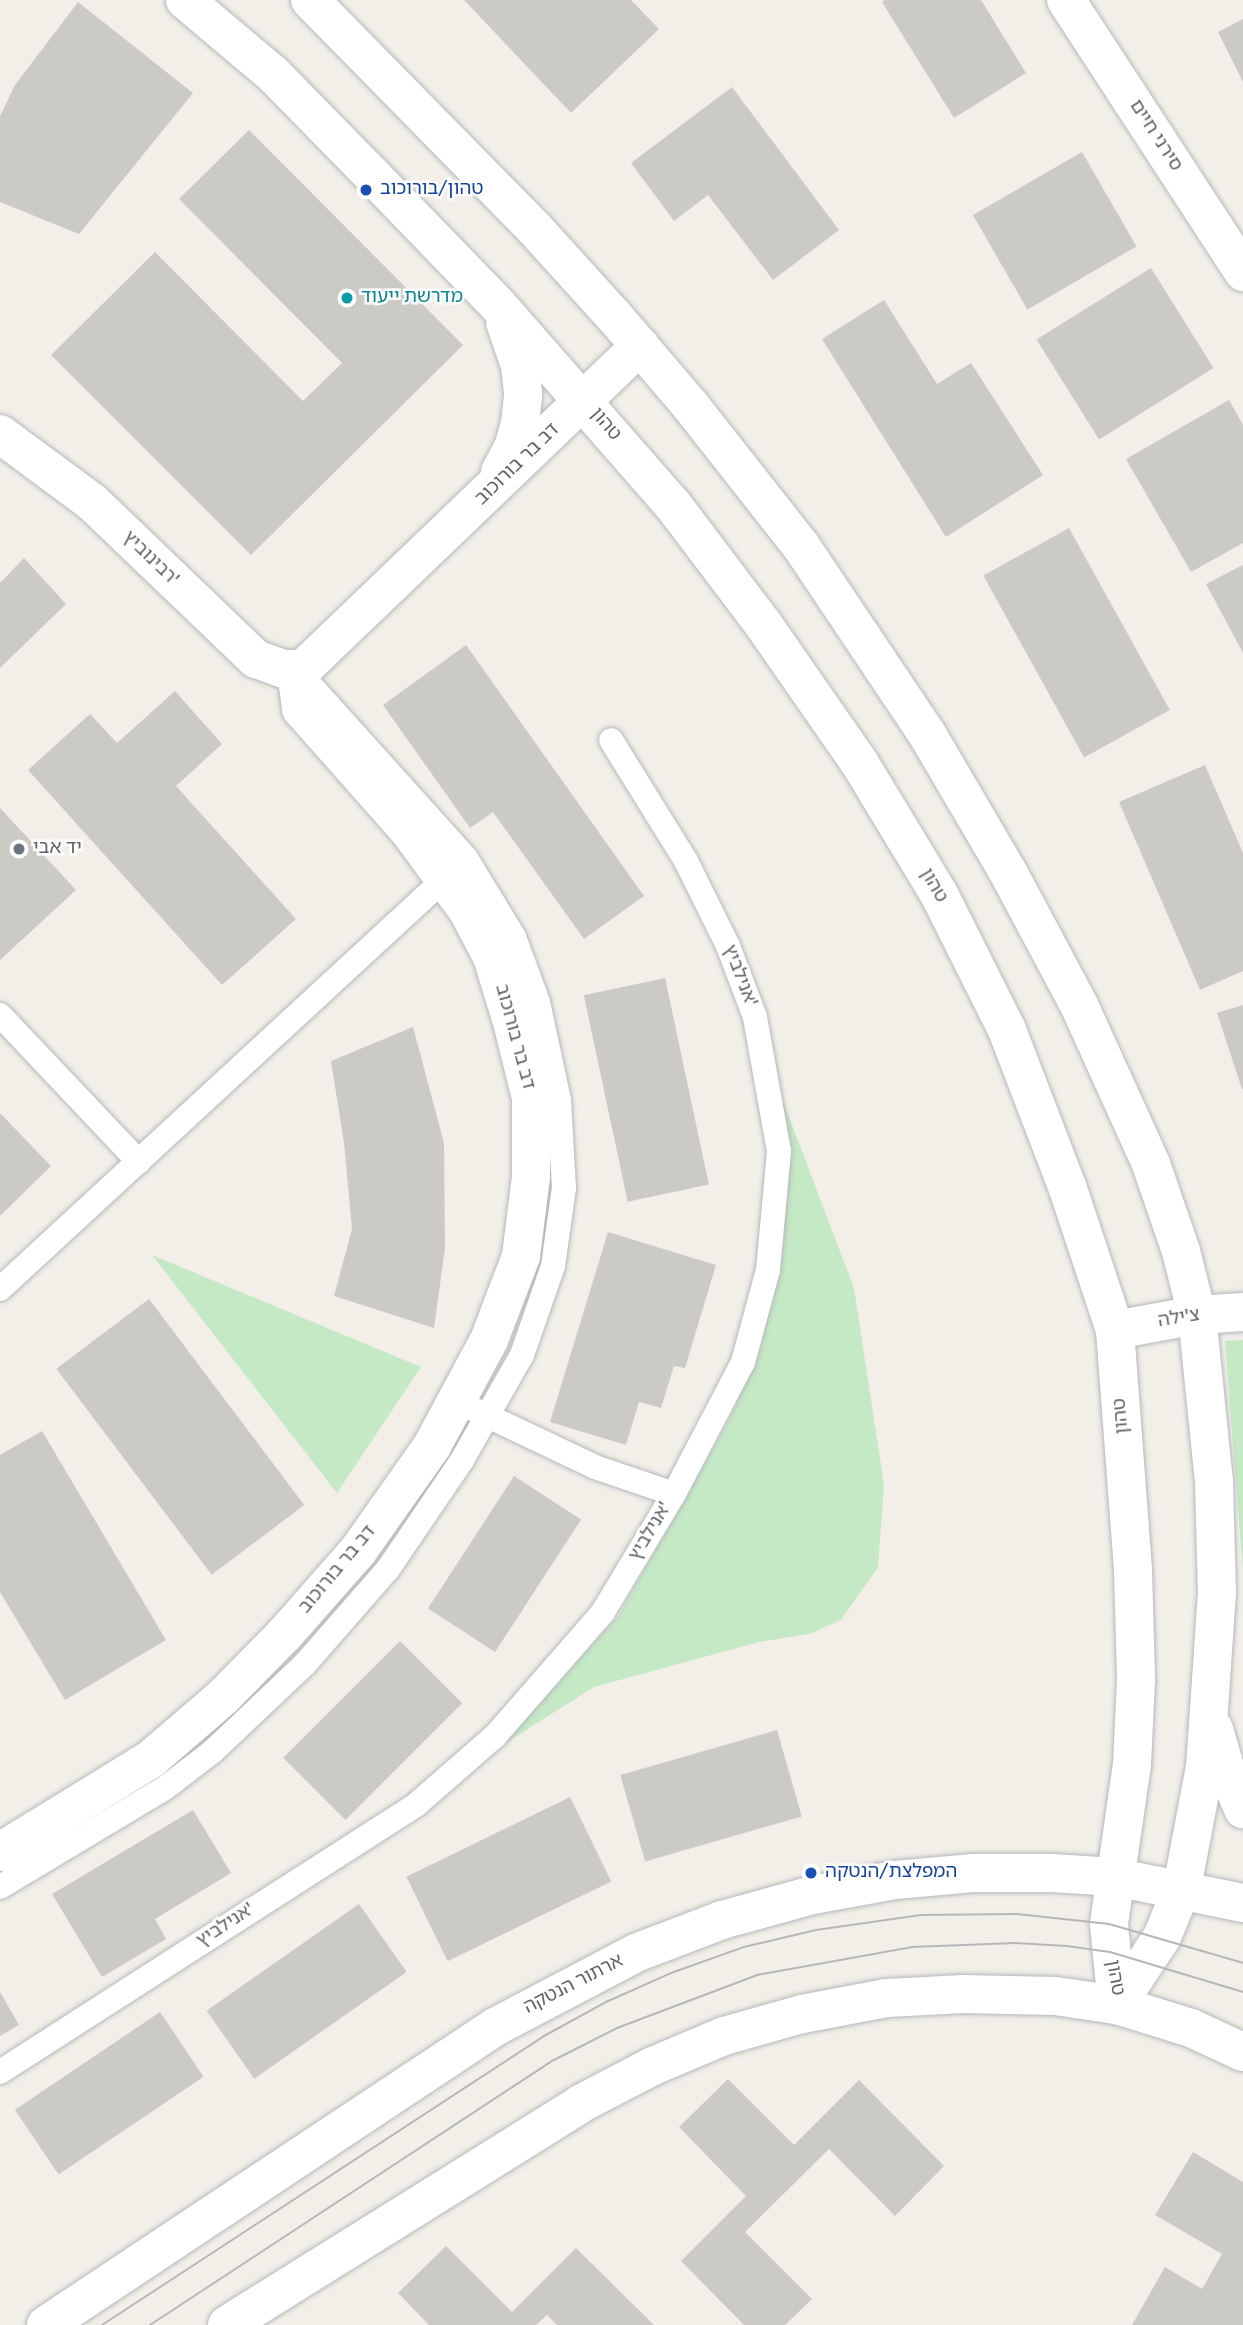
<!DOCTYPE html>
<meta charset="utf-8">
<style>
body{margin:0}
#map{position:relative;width:1243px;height:2325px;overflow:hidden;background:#f1efe8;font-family:Overpass,"Noto Sans Hebrew",sans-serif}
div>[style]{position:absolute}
.green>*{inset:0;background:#c5e8c5}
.building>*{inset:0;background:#cccac5;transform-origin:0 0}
.roads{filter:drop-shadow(0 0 2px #b5b8bc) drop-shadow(0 0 2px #b5b8bc)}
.lane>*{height:24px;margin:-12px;padding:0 12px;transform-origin:12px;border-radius:12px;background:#fff}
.street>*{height:38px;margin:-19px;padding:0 19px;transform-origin:19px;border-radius:19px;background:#fff}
.secondary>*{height:38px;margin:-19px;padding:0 19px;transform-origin:19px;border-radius:19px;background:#fff}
.tram>*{height:2px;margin:-1px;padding:0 1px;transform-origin:1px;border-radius:1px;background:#b6b7b8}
.dots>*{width:19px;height:19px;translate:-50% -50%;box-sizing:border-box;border:4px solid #fff;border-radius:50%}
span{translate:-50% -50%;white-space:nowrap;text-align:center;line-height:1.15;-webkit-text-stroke:5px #fff;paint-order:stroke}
.street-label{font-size:19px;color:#5f6368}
.transit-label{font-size:19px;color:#164399}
.left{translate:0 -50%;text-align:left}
.culture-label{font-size:19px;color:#0d838f}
.worship-label{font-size:19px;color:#5b616d}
</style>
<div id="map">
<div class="green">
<div style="clip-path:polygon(776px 1083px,854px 1288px,884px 1485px,878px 1567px,841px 1620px,809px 1634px,759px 1642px,594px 1687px,501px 1746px,619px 1615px,729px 1420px,762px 1345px,784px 1238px,785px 1121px)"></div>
<div style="clip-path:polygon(152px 1255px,421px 1367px,337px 1493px)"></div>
<div style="clip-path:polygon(1243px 1340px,1243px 1571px,1225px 1341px)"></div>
</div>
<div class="building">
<div style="clip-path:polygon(464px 0,631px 0,659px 29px,571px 113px)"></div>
<div style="clip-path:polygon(885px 0,981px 0,1026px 73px,954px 118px,882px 2px)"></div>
<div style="clip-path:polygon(78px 2px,193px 93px,79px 234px,0 202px,0 116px,15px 85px)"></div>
<div style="clip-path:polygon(1243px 19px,1243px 82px,1218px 32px)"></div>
<div style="clip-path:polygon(732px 87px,839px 230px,773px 280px,708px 195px,674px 221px,631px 163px)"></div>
<div style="clip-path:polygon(249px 130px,463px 345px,251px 555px,51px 355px,155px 252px,303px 401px,342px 363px,179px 199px)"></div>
<div style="left:1082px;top:152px;width:109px;height:126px;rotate:60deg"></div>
<div style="left:1151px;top:268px;width:118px;height:135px;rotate:58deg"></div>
<div style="clip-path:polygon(884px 300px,937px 384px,971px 363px,1043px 475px,946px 537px,822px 339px)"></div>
<div style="clip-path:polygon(1229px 400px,1243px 425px,1243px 543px,1191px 572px,1126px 459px)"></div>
<div style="left:1069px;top:528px;width:208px;height:98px;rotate:61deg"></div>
<div style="clip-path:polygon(24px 558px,66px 604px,0 668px,0 583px)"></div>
<div style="clip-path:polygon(1243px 565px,1243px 653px,1206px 584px)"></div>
<div style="clip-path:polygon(466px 645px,644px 896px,584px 939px,493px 812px,470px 828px,383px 705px)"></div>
<div style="clip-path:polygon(175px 691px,222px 744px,176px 786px,296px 919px,222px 985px,28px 770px,90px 714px,117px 743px)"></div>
<div style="clip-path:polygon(1205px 765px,1243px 853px,1243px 971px,1200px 990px,1119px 802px)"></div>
<div style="clip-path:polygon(0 808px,76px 890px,0 960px)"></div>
<div style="left:665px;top:978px;width:211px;height:83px;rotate:78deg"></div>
<div style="clip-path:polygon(1243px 1005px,1243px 1089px,1242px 1089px,1217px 1013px)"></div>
<div style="clip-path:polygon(413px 1027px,444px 1143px,445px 1248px,434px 1328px,334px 1296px,352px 1229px,344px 1143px,331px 1061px)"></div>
<div style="clip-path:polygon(0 1113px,51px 1166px,0 1216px)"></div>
<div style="clip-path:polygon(608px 1232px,716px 1265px,685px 1368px,674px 1366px,661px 1408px,639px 1402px,626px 1445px,550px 1422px)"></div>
<div style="left:149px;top:1299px;width:258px;height:116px;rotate:53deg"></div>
<div style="clip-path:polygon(42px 1431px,166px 1640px,65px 1700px,0 1592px,0 1455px)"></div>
<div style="left:514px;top:1476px;width:80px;height:158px;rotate:33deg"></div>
<div style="left:400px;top:1641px;width:88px;height:165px;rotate:45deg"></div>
<div style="left:777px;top:1730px;width:90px;height:163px;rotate:74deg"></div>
<div style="left:570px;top:1797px;width:94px;height:182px;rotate:64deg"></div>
<div style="clip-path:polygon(193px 1810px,231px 1873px,155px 1919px,166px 1939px,102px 1977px,52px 1894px)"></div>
<div style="left:359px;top:1904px;width:83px;height:186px;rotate:55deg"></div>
<div style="clip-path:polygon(0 1992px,19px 2025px,0 2036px)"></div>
<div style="left:160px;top:2012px;width:78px;height:175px;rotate:56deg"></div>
<div style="clip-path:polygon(728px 2079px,794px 2145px,859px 2080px,944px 2166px,895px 2216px,829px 2149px,745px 2232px,812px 2299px,785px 2325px,744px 2325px,681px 2261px,746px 2196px,679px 2127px)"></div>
<div style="clip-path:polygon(1193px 2152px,1243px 2182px,1243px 2325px,1132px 2325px,1165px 2267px,1202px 2289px,1222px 2254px,1155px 2215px)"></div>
<div style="clip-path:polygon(446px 2246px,512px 2312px,576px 2248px,654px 2325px,557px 2325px,547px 2315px,536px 2325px,429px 2325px,398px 2293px)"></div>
</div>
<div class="roads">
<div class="lane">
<div style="left:0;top:1015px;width:202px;rotate:46.6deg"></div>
<div style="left:0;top:1289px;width:616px;rotate:-42.7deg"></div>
<div style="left:473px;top:1409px;width:135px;rotate:25.4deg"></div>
<div style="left:595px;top:1467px;width:83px;rotate:18.9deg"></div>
<div style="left:0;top:1887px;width:192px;rotate:-31deg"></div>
<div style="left:165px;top:1788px;width:59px;rotate:-37.5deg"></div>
<div style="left:212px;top:1752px;width:128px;rotate:-43.4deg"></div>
<div style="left:305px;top:1664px;width:126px;rotate:-48.9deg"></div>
<div style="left:388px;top:1569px;width:132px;rotate:-55.8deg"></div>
<div style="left:462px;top:1460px;width:121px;rotate:-60.3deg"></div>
<div style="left:522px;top:1355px;width:94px;rotate:-70.8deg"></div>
<div style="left:553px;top:1266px;width:79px;rotate:-82deg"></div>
<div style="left:564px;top:1188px;width:88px;rotate:-93.3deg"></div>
<div style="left:559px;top:1100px;width:100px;rotate:-102.1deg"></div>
<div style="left:538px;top:1002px;width:69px;rotate:-110.3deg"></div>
<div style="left:514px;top:937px;width:92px;rotate:-121.3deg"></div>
<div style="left:466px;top:858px;width:241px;rotate:-132deg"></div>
<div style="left:305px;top:679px;width:10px;rotate:-101deg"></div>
<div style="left:0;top:2072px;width:496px;rotate:-32.7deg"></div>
<div style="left:417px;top:1804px;width:103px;rotate:-41.1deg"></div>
<div style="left:495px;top:1736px;width:164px;rotate:-48.9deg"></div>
<div style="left:603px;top:1612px;width:138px;rotate:-59deg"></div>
<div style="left:674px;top:1494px;width:149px;rotate:-62.4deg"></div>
<div style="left:743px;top:1362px;width:95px;rotate:-74.8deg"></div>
<div style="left:768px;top:1270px;width:120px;rotate:-84.7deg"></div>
<div style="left:779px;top:1151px;width:136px;rotate:-100.2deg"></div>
<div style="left:755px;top:1017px;width:76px;rotate:-110.8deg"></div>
<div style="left:728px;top:946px;width:95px;rotate:-116.3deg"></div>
<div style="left:686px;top:861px;width:142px;rotate:-121.8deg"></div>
</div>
<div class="street">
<div style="left:1066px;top:0;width:325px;rotate:56.9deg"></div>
</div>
<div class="secondary">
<div style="left:185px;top:0;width:116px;rotate:40.1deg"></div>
<div style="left:274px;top:75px;width:137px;rotate:45.6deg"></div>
<div style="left:370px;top:173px;width:182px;rotate:45.9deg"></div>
<div style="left:497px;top:304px;width:267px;rotate:48.8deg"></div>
<div style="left:673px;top:505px;width:149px;rotate:52.9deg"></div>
<div style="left:763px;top:624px;width:168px;rotate:55.2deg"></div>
<div style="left:859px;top:762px;width:154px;rotate:58.8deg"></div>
<div style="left:939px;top:894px;width:152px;rotate:63.4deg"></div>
<div style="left:1007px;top:1030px;width:170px;rotate:69deg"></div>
<div style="left:1068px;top:1189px;width:149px;rotate:71.6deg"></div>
<div style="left:1115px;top:1330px;width:241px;rotate:85.7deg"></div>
<div style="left:1133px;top:1570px;width:110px;rotate:88.4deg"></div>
<div style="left:1136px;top:1680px;width:84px;rotate:92.7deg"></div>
<div style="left:1132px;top:1764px;width:162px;rotate:98.2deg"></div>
<div style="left:1109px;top:1924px;width:81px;rotate:84.4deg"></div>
<div style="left:310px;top:0;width:321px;rotate:45.5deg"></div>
<div style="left:535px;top:229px;width:118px;rotate:47.8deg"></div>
<div style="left:614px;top:316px;width:117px;rotate:49.5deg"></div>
<div style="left:690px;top:405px;width:179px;rotate:51.8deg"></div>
<div style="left:801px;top:546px;width:226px;rotate:56.2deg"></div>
<div style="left:927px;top:734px;width:160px;rotate:59.6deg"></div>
<div style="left:1008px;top:872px;width:151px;rotate:61.9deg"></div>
<div style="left:1079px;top:1005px;width:175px;rotate:65.6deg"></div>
<div style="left:1151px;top:1164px;width:92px;rotate:71deg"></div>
<div style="left:1181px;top:1251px;width:66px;rotate:76deg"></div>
<div style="left:1197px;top:1315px;width:167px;rotate:84.2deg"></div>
<div style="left:1214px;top:1481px;width:111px;rotate:88.5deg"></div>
<div style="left:1217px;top:1592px;width:175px;rotate:93.9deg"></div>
<div style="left:1205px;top:1767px;width:123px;rotate:100.8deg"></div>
<div style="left:1182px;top:1888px;width:53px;rotate:112.2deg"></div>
<div style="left:1162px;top:1937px;width:82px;rotate:123.5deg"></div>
<div style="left:0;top:434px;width:114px;rotate:36.5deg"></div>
<div style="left:92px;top:502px;width:227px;rotate:43.8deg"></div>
<div style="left:256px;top:659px;width:30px;rotate:20deg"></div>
<div style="left:284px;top:669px;width:19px"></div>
<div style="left:500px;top:472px;width:27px;rotate:-62deg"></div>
<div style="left:513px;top:448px;width:25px;rotate:-74deg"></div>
<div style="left:520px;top:424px;width:31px;rotate:-84deg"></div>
<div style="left:523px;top:393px;width:27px;rotate:-96deg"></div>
<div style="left:520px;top:366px;width:46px;rotate:-108.8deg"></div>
<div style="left:1115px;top:1330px;width:83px;rotate:-10.4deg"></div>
<div style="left:1197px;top:1315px;width:46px;rotate:-3.7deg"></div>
<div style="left:1214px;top:1729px;width:40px;rotate:74deg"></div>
<div style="left:1225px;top:1767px;width:46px;rotate:66.8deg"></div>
<div style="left:0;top:1852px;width:177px;rotate:-31.6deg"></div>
<div style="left:151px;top:1759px;width:94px;rotate:-40.7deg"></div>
<div style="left:222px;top:1698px;width:90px;rotate:-45.5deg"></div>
<div style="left:285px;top:1634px;width:111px;rotate:-48.7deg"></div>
<div style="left:358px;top:1551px;width:128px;rotate:-54.8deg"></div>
<div style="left:432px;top:1446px;width:120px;rotate:-61.7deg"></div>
<div style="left:489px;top:1340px;width:90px;rotate:-69.1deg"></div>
<div style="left:521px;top:1256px;width:80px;rotate:-82.8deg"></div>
<div style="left:531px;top:1177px;width:79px;rotate:-90deg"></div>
<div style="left:531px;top:1098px;width:78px;rotate:-104deg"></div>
<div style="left:512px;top:1022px;width:68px;rotate:-107.1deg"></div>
<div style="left:492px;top:957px;width:52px;rotate:-117.6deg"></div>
<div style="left:468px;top:911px;width:98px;rotate:-126.3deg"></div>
<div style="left:410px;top:832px;width:164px;rotate:-131.5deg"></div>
<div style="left:301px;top:709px;width:23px;rotate:-97deg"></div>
<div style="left:298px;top:686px;width:18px;rotate:-74deg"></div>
<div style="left:303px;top:669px;width:467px;rotate:-43.8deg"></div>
<div style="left:46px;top:2325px;width:539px;rotate:-33.57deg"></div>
<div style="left:495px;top:2027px;width:161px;rotate:-27.7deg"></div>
<div style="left:638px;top:1952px;width:90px;rotate:-20.9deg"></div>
<div style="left:722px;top:1920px;width:94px;rotate:-15.4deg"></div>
<div style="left:813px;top:1895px;width:83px;rotate:-10.4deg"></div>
<div style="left:895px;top:1880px;width:79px;rotate:-5.1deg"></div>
<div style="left:974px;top:1873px;width:78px"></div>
<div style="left:1052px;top:1873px;width:63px;rotate:3.6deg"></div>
<div style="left:1115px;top:1877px;width:131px;rotate:11.5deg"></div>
<div style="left:227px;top:2325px;width:416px;rotate:-32deg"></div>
<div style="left:580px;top:2104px;width:82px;rotate:-27.5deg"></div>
<div style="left:653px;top:2066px;width:77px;rotate:-22.9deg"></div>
<div style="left:724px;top:2036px;width:81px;rotate:-15.8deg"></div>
<div style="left:802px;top:2014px;width:86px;rotate:-10.7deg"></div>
<div style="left:887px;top:1998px;width:76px;rotate:-3deg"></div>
<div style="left:963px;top:1994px;width:92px;rotate:1.2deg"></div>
<div style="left:1055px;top:1996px;width:63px;rotate:8.3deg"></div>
<div style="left:1117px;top:2005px;width:77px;rotate:17.3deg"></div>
<div style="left:1191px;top:2028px;width:57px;rotate:24.8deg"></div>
</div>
</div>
<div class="tram">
<div style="left:102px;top:2325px;width:528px;rotate:-33.18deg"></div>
<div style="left:544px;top:2036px;width:71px;rotate:-28.7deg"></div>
<div style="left:606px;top:2002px;width:71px;rotate:-24deg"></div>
<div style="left:671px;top:1973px;width:77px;rotate:-19.6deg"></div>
<div style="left:744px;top:1947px;width:74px;rotate:-13.3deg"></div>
<div style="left:816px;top:1930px;width:106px;rotate:-8.1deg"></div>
<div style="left:921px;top:1915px;width:96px;rotate:-0.6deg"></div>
<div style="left:1017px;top:1914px;width:93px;rotate:6.2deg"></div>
<div style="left:1109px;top:1924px;width:140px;rotate:16.2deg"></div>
<div style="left:150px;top:2325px;width:483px;rotate:-33.3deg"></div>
<div style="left:554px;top:2060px;width:71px;rotate:-26.9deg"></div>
<div style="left:617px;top:2028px;width:150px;rotate:-20.7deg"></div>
<div style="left:757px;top:1975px;width:158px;rotate:-10.2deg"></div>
<div style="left:912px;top:1947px;width:103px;rotate:-2.2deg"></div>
<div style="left:1015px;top:1943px;width:52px;rotate:3.3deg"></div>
<div style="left:1067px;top:1946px;width:43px;rotate:7.9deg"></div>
<div style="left:1110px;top:1952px;width:139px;rotate:16.7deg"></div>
</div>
<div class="dots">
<div style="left:366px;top:190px;background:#1a4fb4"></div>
<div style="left:347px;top:298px;background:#0f9aa8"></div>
<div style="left:19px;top:849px;background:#6b7280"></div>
<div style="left:811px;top:1873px;background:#1a4fb4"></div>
</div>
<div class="street-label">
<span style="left:1155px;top:136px;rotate:57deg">סירני חיים</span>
<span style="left:605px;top:425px;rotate:49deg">טהון</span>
<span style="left:518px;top:465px;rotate:-44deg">דב בר בורוכוב</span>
<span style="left:150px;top:559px;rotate:44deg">רבינוביץ'</span>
<span style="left:933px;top:886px;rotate:60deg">טהון</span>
<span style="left:739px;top:976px;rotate:69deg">אנילביץ'</span>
<span style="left:514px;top:1037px;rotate:75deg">דב בר בורוכוב</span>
<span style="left:1179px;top:1319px;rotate:-9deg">צ'ילה</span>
<span style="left:1122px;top:1416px;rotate:-95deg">טהון</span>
<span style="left:651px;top:1532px;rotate:-59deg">אנילביץ'</span>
<span style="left:338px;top:1570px;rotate:-50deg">דב בר בורוכוב</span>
<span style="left:226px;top:1926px;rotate:-33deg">אנילביץ'</span>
<span style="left:1114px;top:1978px;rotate:80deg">טהון</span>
<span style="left:574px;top:1985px;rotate:-27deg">ארתור הנטקה</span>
</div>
<div class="transit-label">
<span class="left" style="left:380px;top:190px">טהון/בורוכוב</span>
<span class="left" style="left:825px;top:1873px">המפלצת/הנטקה</span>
</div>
<div class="culture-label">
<span class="left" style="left:361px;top:298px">מדרשת ייעוד</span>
</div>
<div class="worship-label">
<span class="left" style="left:33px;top:849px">יד אבי</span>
</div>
</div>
